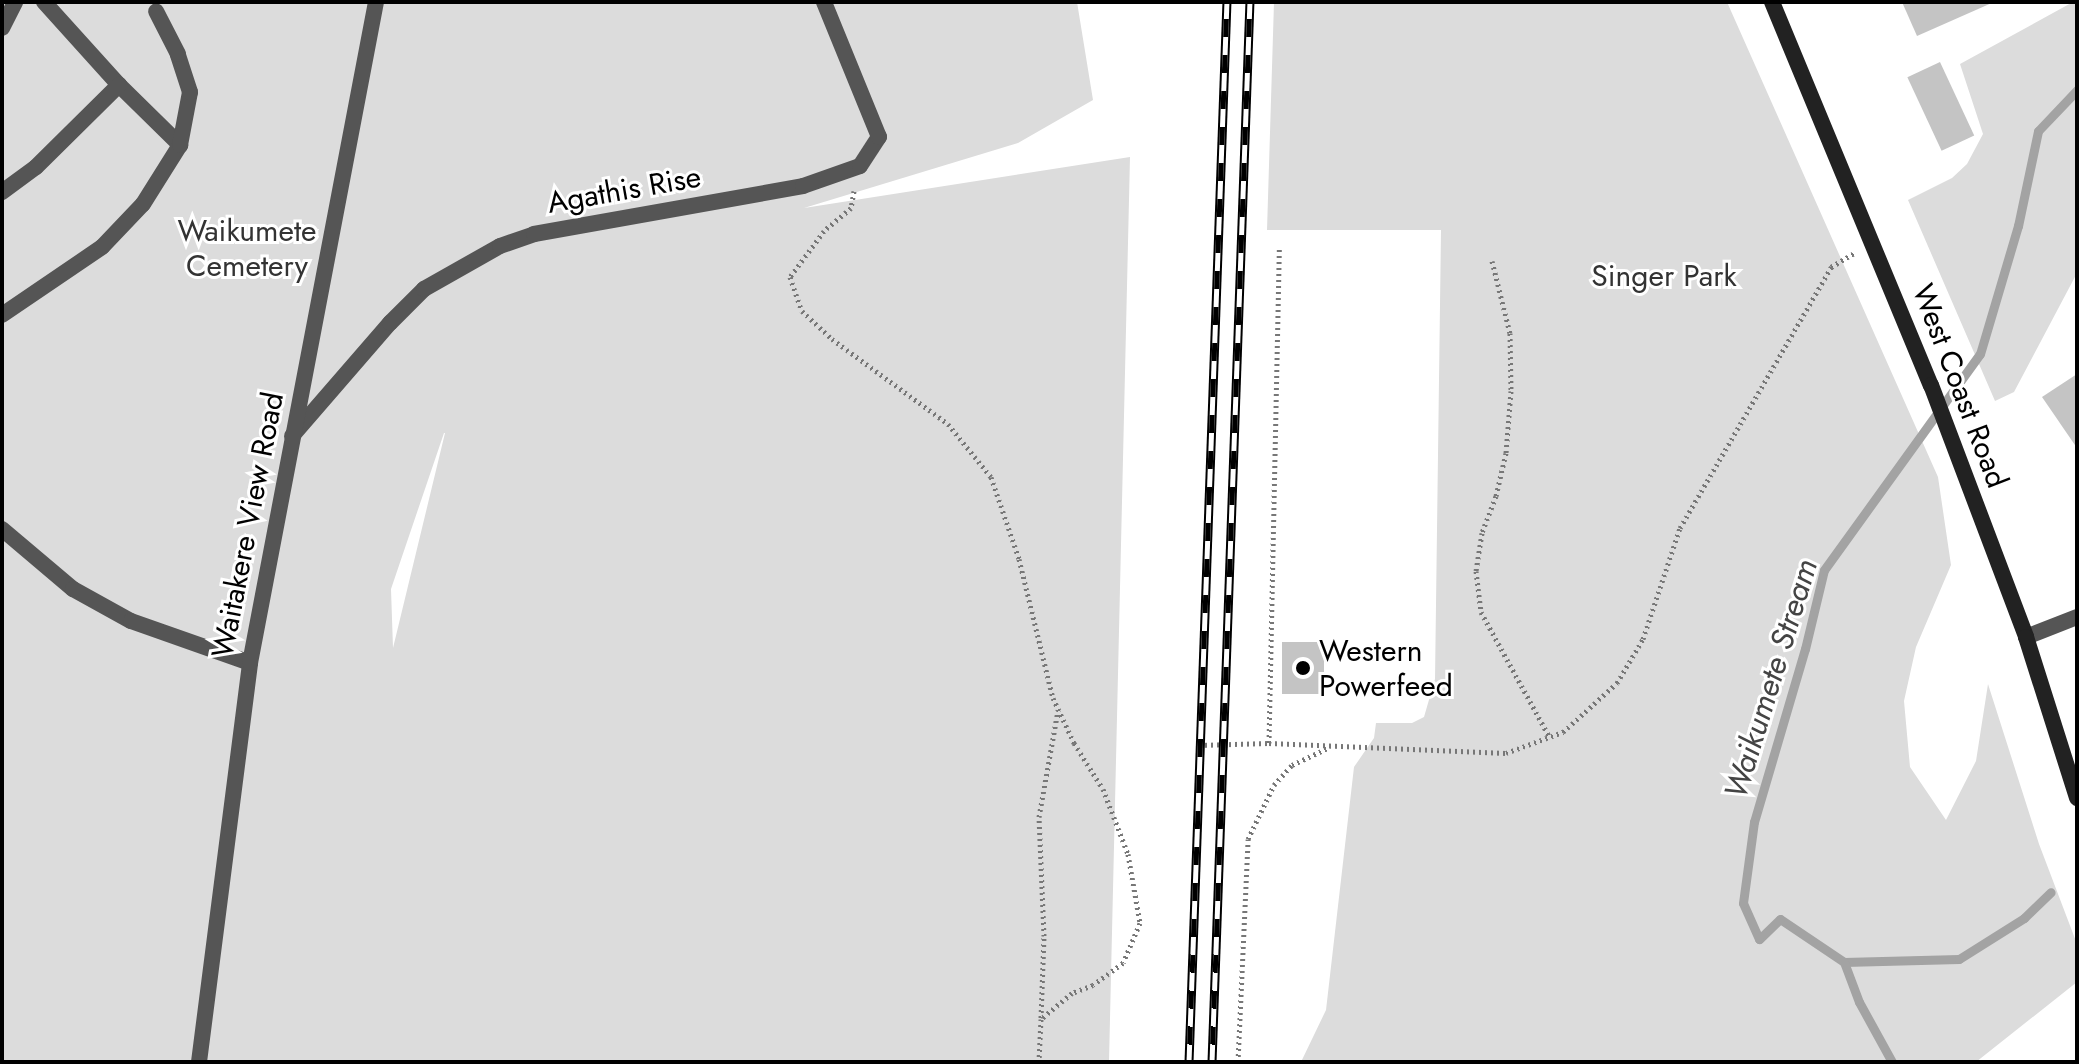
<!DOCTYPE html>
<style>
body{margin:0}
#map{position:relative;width:2079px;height:1064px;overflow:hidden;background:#fff;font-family:Jost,sans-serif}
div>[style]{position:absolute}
.green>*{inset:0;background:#dcdcdc}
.stream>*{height:9px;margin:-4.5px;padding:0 4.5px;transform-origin:4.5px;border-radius:4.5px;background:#a3a3a3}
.building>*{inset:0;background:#c4c4c4;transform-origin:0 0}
.path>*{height:5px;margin-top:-2.5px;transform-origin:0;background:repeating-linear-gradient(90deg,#777 0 2px,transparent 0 6px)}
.service>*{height:16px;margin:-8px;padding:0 8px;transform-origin:8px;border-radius:8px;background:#555}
.minor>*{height:16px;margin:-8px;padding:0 8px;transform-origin:8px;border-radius:8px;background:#555}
.secondary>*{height:16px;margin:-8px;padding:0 8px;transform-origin:8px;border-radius:8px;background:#222}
.rail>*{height:9px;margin-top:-4.5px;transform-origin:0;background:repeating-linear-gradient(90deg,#fff 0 18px,#000 0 36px);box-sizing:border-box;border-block:2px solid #000}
.dots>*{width:22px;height:22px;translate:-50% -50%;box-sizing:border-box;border:4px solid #fff;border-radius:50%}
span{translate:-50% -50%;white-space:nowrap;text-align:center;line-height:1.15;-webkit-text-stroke:6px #fff;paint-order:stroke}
.street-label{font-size:30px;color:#000}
.park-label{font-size:30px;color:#333}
.poi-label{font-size:30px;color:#000}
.left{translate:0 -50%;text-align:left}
.water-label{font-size:32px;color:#444;font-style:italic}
.frame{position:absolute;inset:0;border:4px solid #000;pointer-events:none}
</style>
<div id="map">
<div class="green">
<div style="clip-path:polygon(evenodd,2px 2px,1077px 2px,1093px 100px,1018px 143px,804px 208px,1130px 157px,1109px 1062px,2px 1062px,2px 2px,444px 433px,445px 433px,393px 648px,391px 589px,444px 433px)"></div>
<div style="clip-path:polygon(1274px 2px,1727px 2px,1938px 477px,1951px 565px,1916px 647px,1904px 701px,1910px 767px,1946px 820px,1976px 761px,1988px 684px,2039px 844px,2077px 944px,2077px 982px,1976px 1062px,1301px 1062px,1326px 1010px,1354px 767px,1374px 738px,1376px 723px,1412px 723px,1424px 717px,1435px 679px,1441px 230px,1267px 230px)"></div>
<div style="clip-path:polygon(2073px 2px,2077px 2px,2077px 273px,2014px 392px,1995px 401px,1908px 200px,1952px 178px,1967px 164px,1983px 134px,1960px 64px)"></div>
</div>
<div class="stream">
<div style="left:1844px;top:962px;width:115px;rotate:-1.5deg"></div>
<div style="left:1959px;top:959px;width:77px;rotate:-32.2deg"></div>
<div style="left:2024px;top:918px;width:37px;rotate:-44deg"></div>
<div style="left:1892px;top:1062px;width:68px;rotate:-118.8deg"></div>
<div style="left:1859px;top:1002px;width:43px;rotate:-110.6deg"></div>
<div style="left:1844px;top:962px;width:77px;rotate:-146.1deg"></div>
<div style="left:1780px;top:919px;width:29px;rotate:136deg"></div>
<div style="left:1759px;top:939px;width:39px;rotate:-114deg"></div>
<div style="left:1743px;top:903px;width:82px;rotate:-82.3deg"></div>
<div style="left:1754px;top:822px;width:180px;rotate:-73.6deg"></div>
<div style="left:1805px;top:649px;width:81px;rotate:-76.5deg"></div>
<div style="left:1824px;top:570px;width:266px;rotate:-54.2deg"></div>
<div style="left:1980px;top:354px;width:134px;rotate:-73.5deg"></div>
<div style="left:2018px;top:226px;width:97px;rotate:-78.1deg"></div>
<div style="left:2038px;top:131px;width:57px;rotate:-46.4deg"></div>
</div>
<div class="building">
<div style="clip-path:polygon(1902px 2px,1994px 2px,1917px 36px)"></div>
<div style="left:1940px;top:62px;width:81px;height:36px;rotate:65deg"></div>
<div style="clip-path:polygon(2077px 374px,2077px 448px,2042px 397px)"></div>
<div style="left:1282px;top:642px;width:42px;height:52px"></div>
</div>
<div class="path">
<div style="left:854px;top:191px;width:17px;rotate:100deg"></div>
<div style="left:851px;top:208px;width:35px;rotate:140deg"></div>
<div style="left:824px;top:231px;width:57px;rotate:126.5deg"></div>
<div style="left:790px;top:277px;width:36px;rotate:71deg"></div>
<div style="left:802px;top:311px;width:41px;rotate:43deg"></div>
<div style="left:832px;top:339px;width:144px;rotate:36.2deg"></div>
<div style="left:948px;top:424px;width:68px;rotate:50.9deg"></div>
<div style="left:991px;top:477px;width:87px;rotate:71.1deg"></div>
<div style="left:1019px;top:559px;width:143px;rotate:76.3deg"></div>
<div style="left:1053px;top:698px;width:50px;rotate:65deg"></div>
<div style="left:1074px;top:743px;width:54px;rotate:57.8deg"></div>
<div style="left:1103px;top:789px;width:70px;rotate:69deg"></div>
<div style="left:1128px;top:854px;width:70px;rotate:80.1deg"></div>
<div style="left:1140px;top:923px;width:43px;rotate:113deg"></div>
<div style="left:1123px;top:963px;width:37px;rotate:144deg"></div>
<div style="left:1093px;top:985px;width:22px;rotate:159deg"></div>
<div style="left:1072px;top:993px;width:40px;rotate:140deg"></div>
<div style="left:1041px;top:1019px;width:43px;rotate:92.7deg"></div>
<div style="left:1492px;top:261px;width:74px;rotate:76deg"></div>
<div style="left:1510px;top:333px;width:58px;rotate:89deg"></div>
<div style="left:1511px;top:391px;width:62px;rotate:94.6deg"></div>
<div style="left:1506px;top:453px;width:44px;rotate:103.1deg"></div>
<div style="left:1496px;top:496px;width:40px;rotate:111deg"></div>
<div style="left:1482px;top:533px;width:38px;rotate:99deg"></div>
<div style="left:1476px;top:571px;width:41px;rotate:83deg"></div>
<div style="left:1481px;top:612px;width:144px;rotate:61.3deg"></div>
<div style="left:1269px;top:743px;width:496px;rotate:-88.8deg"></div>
<div style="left:1199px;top:745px;width:70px;rotate:-1.6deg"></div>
<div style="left:1269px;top:743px;width:237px;rotate:2.4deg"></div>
<div style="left:1506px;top:753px;width:61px;rotate:-20.2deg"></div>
<div style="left:1563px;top:732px;width:73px;rotate:-42.2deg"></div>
<div style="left:1617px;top:683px;width:51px;rotate:-59.4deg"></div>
<div style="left:1643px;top:639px;width:117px;rotate:-71.6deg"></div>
<div style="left:1680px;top:528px;width:302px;rotate:-59.9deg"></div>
<div style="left:1831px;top:267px;width:27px;rotate:-31deg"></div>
<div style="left:1041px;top:1018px;width:82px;rotate:-87.9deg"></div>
<div style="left:1044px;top:936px;width:119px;rotate:-92.4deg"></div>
<div style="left:1039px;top:817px;width:109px;rotate:-79.9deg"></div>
<div style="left:1238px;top:1062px;width:223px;rotate:-87.4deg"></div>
<div style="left:1248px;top:839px;width:60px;rotate:-64.3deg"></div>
<div style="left:1274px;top:785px;width:27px;rotate:-48deg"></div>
<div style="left:1292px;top:765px;width:42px;rotate:-25.3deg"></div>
</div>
<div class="service">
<div style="left:44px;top:2px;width:112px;rotate:47.9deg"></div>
<div style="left:119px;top:85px;width:86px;rotate:44.5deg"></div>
<div style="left:2px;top:28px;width:29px;rotate:-63deg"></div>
<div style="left:2px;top:192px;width:42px;rotate:-36.3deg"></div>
<div style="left:36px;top:167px;width:117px;rotate:-44.7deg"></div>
<div style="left:2px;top:315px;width:121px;rotate:-34.2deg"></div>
<div style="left:102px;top:247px;width:59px;rotate:-46.4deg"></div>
<div style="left:143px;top:204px;width:70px;rotate:-57.9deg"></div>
<div style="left:180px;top:145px;width:54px;rotate:-79.3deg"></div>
<div style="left:190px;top:92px;width:40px;rotate:-108deg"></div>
<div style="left:178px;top:54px;width:48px;rotate:-117.1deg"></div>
<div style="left:292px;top:436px;width:150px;rotate:-49.1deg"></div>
<div style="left:390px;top:323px;width:48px;rotate:-45deg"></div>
<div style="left:424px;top:289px;width:87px;rotate:-29.5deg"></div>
<div style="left:500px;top:246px;width:36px;rotate:-19deg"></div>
<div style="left:534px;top:234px;width:273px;rotate:-10.1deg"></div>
<div style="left:803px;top:186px;width:60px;rotate:-19.3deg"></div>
<div style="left:860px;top:166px;width:35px;rotate:-57deg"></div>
<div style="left:879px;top:137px;width:146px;rotate:-112.2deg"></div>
<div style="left:2px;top:529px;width:93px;rotate:40.2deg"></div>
<div style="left:73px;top:589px;width:66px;rotate:28.9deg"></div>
<div style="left:131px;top:621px;width:126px;rotate:19.4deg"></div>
<div style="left:199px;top:1062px;width:402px;rotate:-82.7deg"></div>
<div style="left:250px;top:663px;width:673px;rotate:-79.21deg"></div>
</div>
<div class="minor">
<div style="left:2026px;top:637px;width:55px;rotate:-21.4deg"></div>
</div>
<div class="secondary">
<div style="left:1772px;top:2px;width:415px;rotate:67.5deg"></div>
<div style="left:1931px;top:385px;width:269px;rotate:69.3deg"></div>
<div style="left:2026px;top:637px;width:169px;rotate:72.4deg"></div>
</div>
<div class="rail">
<div style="left:1189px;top:1062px;width:1061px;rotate:-87.95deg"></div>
<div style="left:1212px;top:1062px;width:1061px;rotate:-87.95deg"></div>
</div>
<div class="dots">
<div style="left:1303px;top:668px;background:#000"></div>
</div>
<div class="street-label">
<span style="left:624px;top:190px;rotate:-10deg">Agathis Rise</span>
<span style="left:1960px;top:386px;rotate:69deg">West Coast Road</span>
<span style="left:248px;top:525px;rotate:-79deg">Waitakere View Road</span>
</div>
<div class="park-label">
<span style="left:247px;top:248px">Waikumete<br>Cemetery</span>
<span style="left:1664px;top:276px">Singer Park</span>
</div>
<div class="poi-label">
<span class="left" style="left:1319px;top:668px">Western<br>Powerfeed</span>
</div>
<div class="water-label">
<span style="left:1771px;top:679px;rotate:-73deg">Waikumete Stream</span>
</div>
<div class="frame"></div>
</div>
